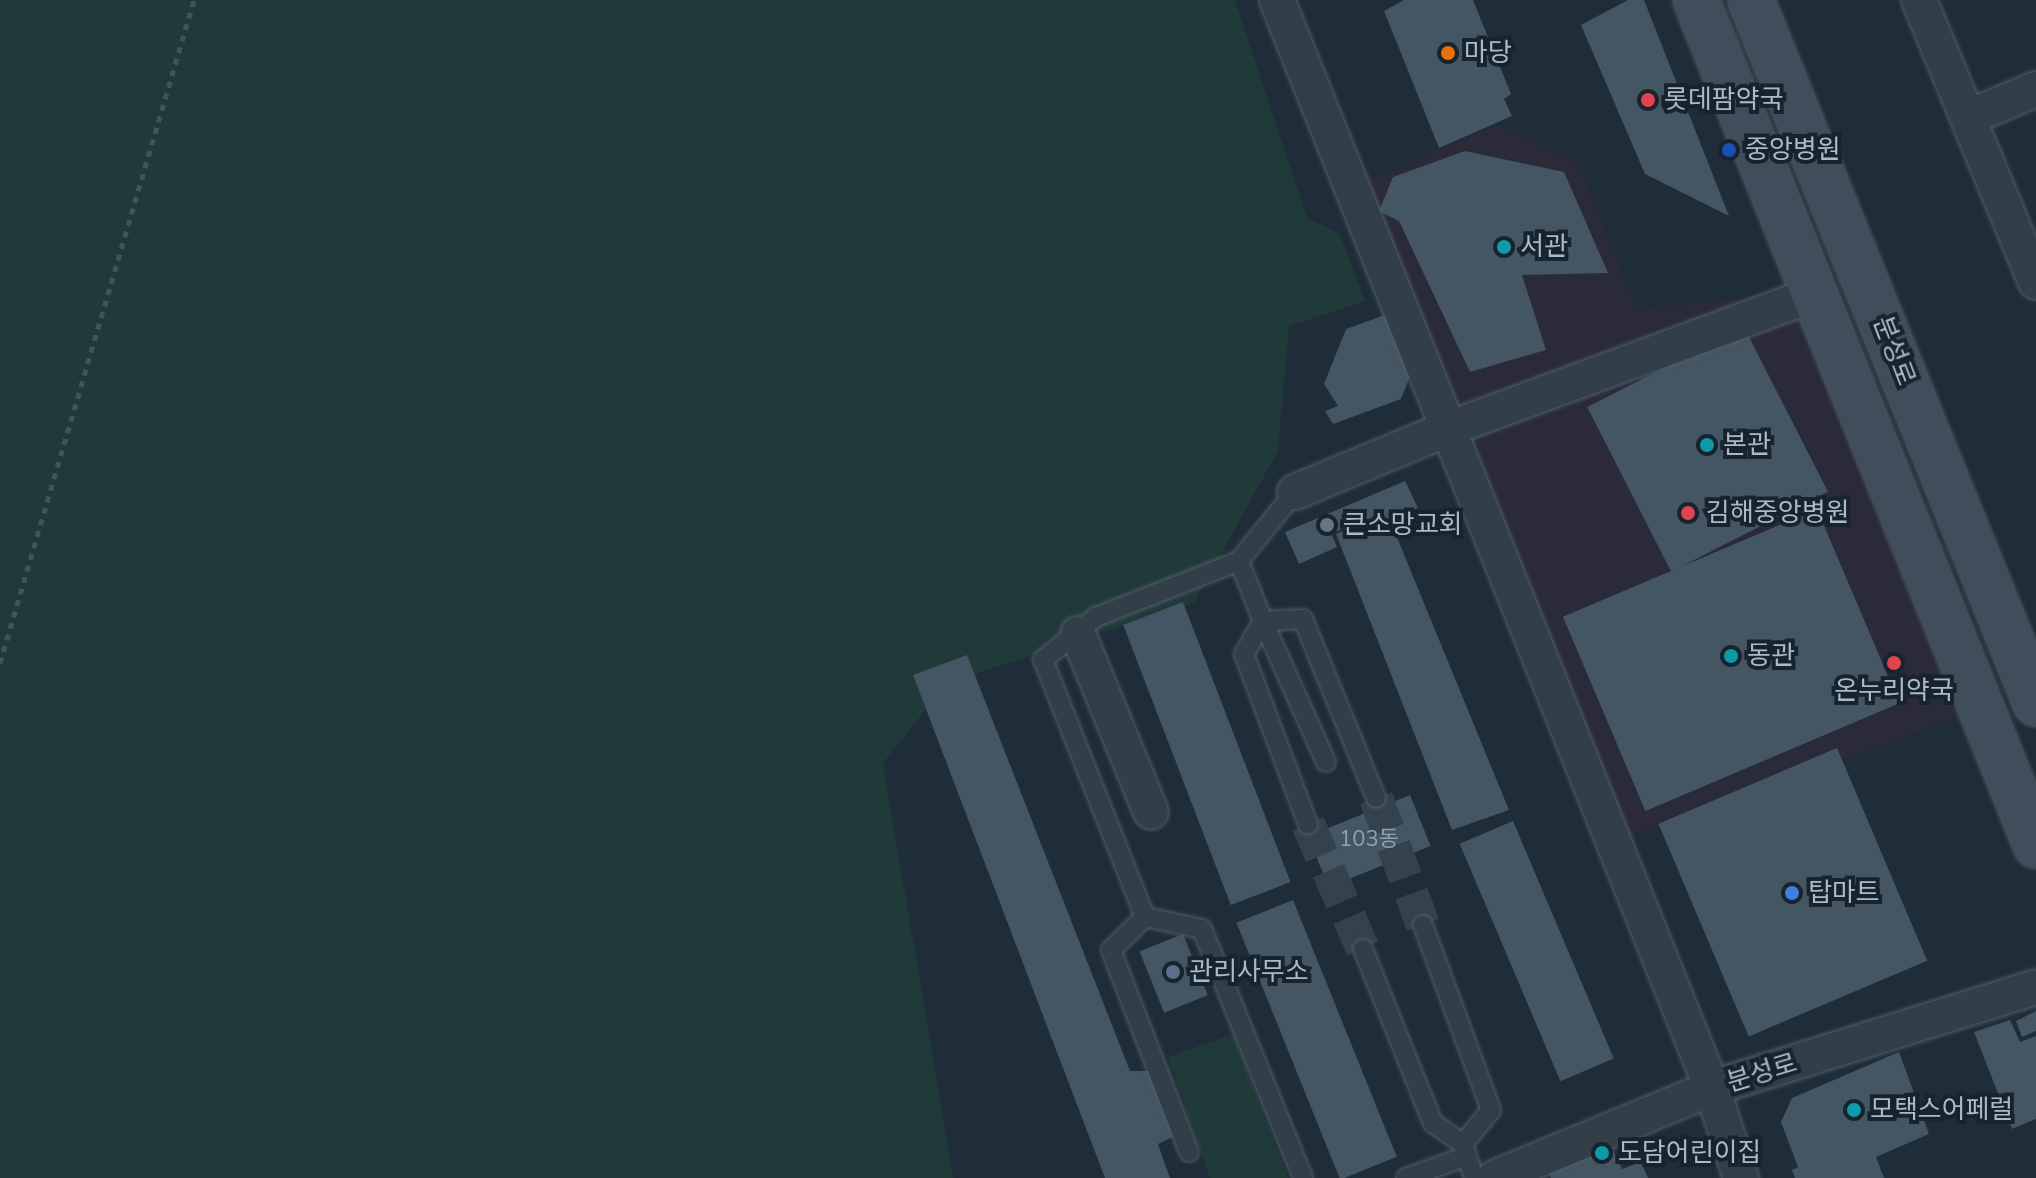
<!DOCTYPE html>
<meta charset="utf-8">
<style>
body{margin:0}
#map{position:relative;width:2036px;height:1178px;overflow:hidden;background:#1e2d38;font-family:"Nunito Sans","Noto Sans KR",sans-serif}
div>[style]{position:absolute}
.medical>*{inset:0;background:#2a2a39}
.green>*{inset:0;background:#203939}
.building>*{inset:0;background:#445563;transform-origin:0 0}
.minor-tunnel>*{height:34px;margin-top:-17px;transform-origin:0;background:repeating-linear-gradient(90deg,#33424d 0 34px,transparent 0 51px)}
.path>*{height:5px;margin-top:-2.5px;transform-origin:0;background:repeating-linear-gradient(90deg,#3e5655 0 6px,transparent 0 12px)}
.roads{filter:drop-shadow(0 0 2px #505d67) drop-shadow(0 0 2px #505d67)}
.service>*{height:18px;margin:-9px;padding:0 9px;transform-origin:9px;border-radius:9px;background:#323f49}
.minor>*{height:34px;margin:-17px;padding:0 17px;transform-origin:17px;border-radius:17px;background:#323f49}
.secondary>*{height:44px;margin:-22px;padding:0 22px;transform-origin:22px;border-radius:22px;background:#404e5c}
.dots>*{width:22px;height:22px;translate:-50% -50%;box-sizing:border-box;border:4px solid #18242d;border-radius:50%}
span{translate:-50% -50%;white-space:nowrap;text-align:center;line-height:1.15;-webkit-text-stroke:8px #18242d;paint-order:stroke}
.number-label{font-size:22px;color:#92a1ad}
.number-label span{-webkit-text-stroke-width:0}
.poi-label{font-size:26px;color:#acbac6}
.left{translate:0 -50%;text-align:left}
.street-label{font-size:26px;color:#acbac6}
</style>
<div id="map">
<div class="medical">
<div style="clip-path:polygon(1496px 125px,1579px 163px,1637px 309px,1791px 294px,1959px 717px,1628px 837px,1367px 181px)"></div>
</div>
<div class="green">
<div style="clip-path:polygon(0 0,1235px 0,1307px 218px,1339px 233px,1365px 301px,1289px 326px,1278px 451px,1194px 603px,947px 683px,883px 763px,953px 1178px,0 1178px)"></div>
<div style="clip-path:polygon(1233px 1034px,1288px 1178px,1210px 1178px,1168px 1057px)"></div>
</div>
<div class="building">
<div style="clip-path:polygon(1404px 0,1473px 0,1511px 94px,1504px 99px,1512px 116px,1439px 148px,1384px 11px)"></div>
<div style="clip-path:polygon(1628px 0,1644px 0,1729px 216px,1645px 174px,1581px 25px)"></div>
<div style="clip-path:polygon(1465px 151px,1564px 172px,1608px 273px,1522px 275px,1546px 350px,1470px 372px,1399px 221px,1379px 211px,1393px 177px)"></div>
<div style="clip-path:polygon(1385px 315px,1412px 371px,1401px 399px,1333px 424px,1325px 411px,1338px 406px,1324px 384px,1346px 329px)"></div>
<div style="left:1744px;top:327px;width:185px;height:176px;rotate:63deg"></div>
<div style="clip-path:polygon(1405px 481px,1418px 508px,1392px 519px,1387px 513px,1509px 810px,1452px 830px,1336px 534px,1382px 515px,1331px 533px,1337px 547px,1299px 564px,1285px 532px)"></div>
<div style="left:1817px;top:509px;width:211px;height:276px;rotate:67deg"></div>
<div style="left:1183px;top:602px;width:300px;height:64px;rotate:69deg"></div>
<div style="clip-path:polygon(967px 655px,1130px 1071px,1152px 1071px,1177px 1135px,1158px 1144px,1170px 1178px,1105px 1178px,913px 675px)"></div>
<div style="left:1837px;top:748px;width:231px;height:194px;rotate:67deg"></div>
<div style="left:1410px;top:795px;width:55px;height:110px;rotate:68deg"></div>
<div style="left:1513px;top:821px;width:258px;height:58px;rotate:67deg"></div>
<div style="left:1293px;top:900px;width:277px;height:61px;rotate:68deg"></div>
<div style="left:1183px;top:934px;width:66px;height:47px;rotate:68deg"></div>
<div style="clip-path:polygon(2036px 1011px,2036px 1031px,2022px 1037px,2016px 1021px)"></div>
<div style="clip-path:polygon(2010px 1020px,2020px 1042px,2036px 1036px,2036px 1119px,2012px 1129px,1974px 1032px)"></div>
<div style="clip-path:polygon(1899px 1052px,1929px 1134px,1876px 1157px,1884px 1178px,1795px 1178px,1792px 1170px,1798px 1167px,1781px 1122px,1792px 1098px)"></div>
<div style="clip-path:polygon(1611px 1145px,1622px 1169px,1641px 1162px,1648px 1178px,1551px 1178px,1548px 1170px)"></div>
</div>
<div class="minor-tunnel">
<div style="left:1376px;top:798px;width:135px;rotate:69.7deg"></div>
<div style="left:1308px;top:824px;width:137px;rotate:66.3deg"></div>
</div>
<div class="path">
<div style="left:0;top:663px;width:691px;rotate:-73.69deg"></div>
</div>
<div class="roads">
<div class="service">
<div style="left:1295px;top:492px;width:89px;rotate:129.1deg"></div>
<div style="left:1239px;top:561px;width:65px;rotate:68.2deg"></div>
<div style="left:1263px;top:621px;width:38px;rotate:120deg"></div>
<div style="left:1244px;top:654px;width:182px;rotate:69.4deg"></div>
<div style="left:1326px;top:762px;width:154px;rotate:-114.1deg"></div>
<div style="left:1263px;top:621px;width:40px;rotate:-2.9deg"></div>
<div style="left:1303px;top:619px;width:193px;rotate:67.8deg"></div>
<div style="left:1145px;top:917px;width:58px;rotate:11.9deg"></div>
<div style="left:1202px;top:929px;width:269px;rotate:67.9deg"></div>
<div style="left:1423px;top:925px;width:197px;rotate:69.8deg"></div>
<div style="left:1491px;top:1110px;width:44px;rotate:129.5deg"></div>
<div style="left:1363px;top:949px;width:188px;rotate:68.1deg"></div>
<div style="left:1433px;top:1123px;width:37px;rotate:35deg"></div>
<div style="left:1463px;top:1144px;width:36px;rotate:72deg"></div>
<div style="left:1189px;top:1152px;width:217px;rotate:-111.1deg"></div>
<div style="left:1111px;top:950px;width:47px;rotate:-44.1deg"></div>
<div style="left:1145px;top:917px;width:277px;rotate:-111.6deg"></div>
<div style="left:1043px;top:660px;width:68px;rotate:-39.1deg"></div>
<div style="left:1096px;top:617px;width:154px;rotate:-21.4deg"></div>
<div style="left:1406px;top:1178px;width:65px;rotate:-19.8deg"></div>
</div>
<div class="minor">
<div style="left:1277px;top:0;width:1172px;rotate:68.21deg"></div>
<div style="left:1712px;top:1088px;width:95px;rotate:72.1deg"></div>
<div style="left:1919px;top:0;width:305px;rotate:67.5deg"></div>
<div style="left:1968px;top:118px;width:74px;rotate:-23.1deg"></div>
<div style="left:1295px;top:492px;width:162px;rotate:-22.5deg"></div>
<div style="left:1445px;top:430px;width:397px;rotate:-20.2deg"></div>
<div style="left:1078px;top:634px;width:192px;rotate:67.7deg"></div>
<div style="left:1494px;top:1178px;width:236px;rotate:-22.4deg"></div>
<div style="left:1712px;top:1088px;width:339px;rotate:-17.3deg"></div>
</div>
<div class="secondary">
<div style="left:1696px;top:0;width:911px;rotate:68.08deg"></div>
<div style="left:1751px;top:0;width:759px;rotate:67.93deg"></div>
</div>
</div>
<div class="dots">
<div style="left:1448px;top:53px;background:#e8710a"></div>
<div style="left:1648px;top:100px;background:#e0444e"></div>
<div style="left:1729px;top:150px;background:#1a4fb4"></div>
<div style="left:1504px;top:247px;background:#0f9aa8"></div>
<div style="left:1707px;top:445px;background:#0f9aa8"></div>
<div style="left:1688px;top:513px;background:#e0444e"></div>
<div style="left:1327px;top:525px;background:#6b7280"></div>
<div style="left:1731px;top:656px;background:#0f9aa8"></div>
<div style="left:1894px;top:663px;background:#e0444e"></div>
<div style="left:1792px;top:893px;background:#3f7fe0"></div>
<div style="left:1173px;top:972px;background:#5c6f8a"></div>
<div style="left:1854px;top:1110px;background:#0f9aa8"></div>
<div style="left:1602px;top:1153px;background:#0f9aa8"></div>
</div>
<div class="number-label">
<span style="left:1369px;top:840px">103동</span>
</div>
<div class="poi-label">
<span class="left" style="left:1464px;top:53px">마당</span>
<span class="left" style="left:1664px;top:100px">롯데팜약국</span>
<span class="left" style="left:1745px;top:150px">중앙병원</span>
<span class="left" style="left:1520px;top:247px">서관</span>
<span class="left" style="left:1723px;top:445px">본관</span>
<span class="left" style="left:1706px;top:513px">김해중앙병원</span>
<span class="left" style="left:1343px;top:525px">큰소망교회</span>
<span class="left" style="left:1747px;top:656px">동관</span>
<span style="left:1894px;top:691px">온누리약국</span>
<span class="left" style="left:1808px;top:893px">탑마트</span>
<span class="left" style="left:1189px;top:972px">관리사무소</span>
<span class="left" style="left:1870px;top:1110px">모택스어페럴</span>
<span class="left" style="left:1618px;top:1153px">도담어린이집</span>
</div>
<div class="street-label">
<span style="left:1894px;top:351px;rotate:69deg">분성로</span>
<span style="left:1762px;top:1073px;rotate:-17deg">분성로</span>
</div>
</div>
